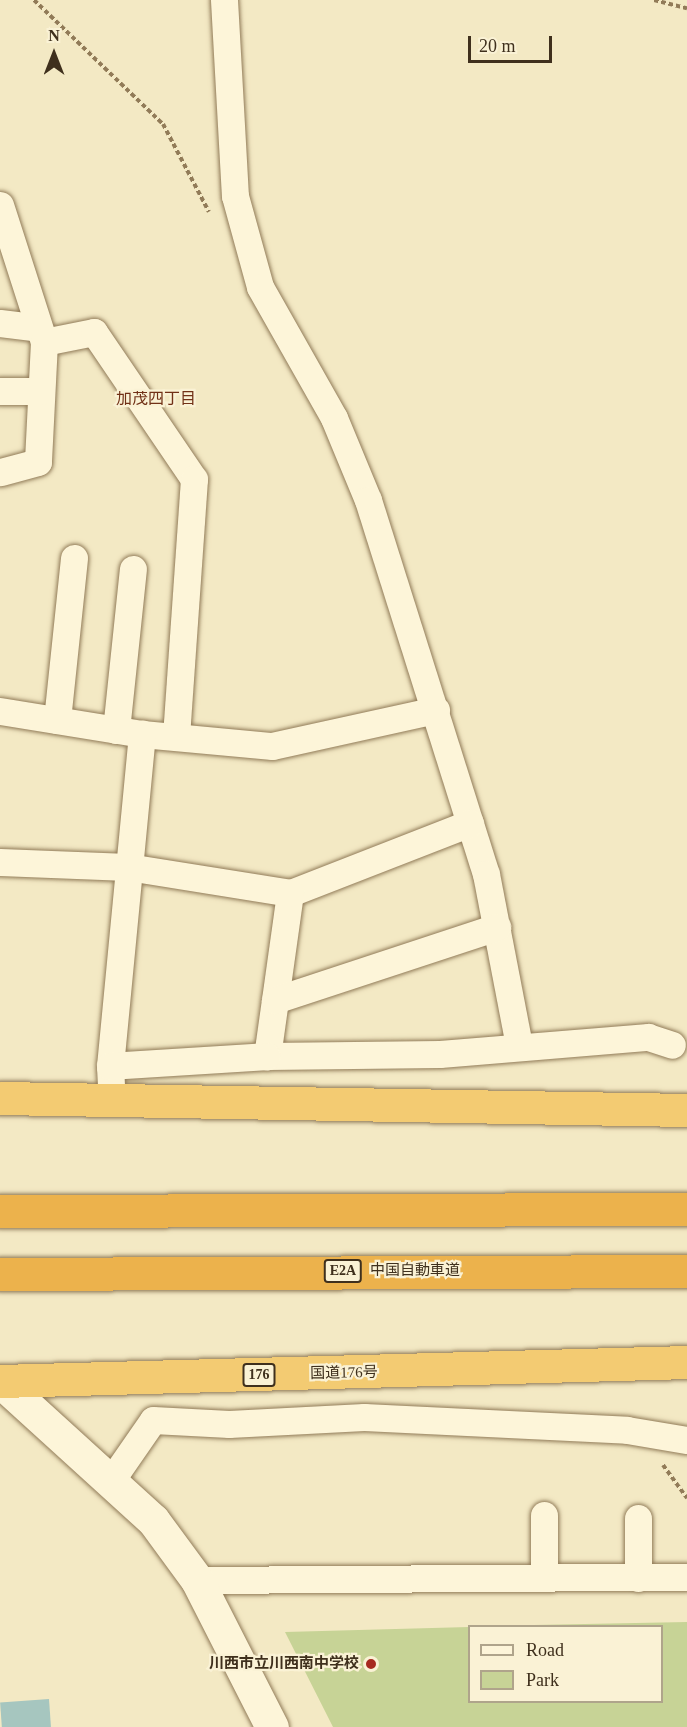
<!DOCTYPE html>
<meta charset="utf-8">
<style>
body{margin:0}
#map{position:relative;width:687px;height:1727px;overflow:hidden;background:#f3e9c4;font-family:"Times New Roman","Noto Sans JP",serif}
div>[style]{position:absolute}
.green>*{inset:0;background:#c7d396}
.water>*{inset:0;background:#a6c6bf;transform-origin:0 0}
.path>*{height:4px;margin-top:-2px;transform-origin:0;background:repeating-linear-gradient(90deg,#917b58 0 4.5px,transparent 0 7.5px)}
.roads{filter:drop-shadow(0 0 2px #917b58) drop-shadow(0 0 2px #917b58)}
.minor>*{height:27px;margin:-13.5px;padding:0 13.5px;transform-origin:13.5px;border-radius:13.5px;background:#fdf5d9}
.tertiary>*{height:33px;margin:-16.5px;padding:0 16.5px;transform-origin:16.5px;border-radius:16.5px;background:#fdf5d9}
.trunk>*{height:33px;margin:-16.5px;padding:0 16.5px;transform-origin:16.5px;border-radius:16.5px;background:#f3cb72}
.motorway>*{height:33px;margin:-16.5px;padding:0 16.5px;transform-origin:16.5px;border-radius:16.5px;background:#ecb24c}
.dots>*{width:16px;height:16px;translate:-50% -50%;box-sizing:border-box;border:3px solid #faf2d5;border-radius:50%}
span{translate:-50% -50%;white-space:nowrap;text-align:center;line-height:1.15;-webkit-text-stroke:4.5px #faf2d5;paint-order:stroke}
.shield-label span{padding:2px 4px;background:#faf2d5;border:2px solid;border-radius:4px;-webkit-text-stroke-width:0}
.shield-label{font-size:14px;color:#3f301d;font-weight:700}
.street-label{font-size:15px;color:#3f301d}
.poi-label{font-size:15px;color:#3f301d;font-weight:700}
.right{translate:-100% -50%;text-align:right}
.neighbourhood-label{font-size:16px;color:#713117}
.legend{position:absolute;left:468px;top:1625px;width:195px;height:78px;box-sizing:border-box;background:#faf2d5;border:2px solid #afa48b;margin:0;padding:8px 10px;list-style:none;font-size:18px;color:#3f301d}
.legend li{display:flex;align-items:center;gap:12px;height:30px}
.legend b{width:30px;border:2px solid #afa48b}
.north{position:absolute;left:24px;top:24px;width:60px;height:60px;-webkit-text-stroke:4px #faf2d5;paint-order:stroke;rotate:0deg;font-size:16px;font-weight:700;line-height:24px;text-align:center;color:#3f301d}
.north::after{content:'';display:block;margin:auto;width:21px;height:27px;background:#3f301d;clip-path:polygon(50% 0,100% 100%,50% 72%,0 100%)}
.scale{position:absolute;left:468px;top:36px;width:84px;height:27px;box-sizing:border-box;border:3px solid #3f301d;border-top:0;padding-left:8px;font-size:18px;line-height:21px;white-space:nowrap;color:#3f301d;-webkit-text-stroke:4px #faf2d5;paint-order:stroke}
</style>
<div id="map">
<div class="green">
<div style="clip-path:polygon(687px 1622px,687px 1727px,333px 1727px,285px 1632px,469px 1627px,470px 1702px,662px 1702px,662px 1626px,489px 1626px)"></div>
</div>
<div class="water">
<div style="left:49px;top:1699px;width:28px;height:49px;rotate:86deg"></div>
</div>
<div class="path">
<div style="left:34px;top:0;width:179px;rotate:43.9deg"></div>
<div style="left:163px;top:124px;width:99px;rotate:62.4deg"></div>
<div style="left:654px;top:0;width:34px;rotate:14deg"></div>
<div style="left:663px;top:1465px;width:41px;rotate:54deg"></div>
</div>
<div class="roads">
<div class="minor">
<div style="left:224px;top:0;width:196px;rotate:86.8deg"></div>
<div style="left:235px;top:196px;width:94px;rotate:74.6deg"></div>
<div style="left:260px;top:287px;width:150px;rotate:60.5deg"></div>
<div style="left:334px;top:418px;width:89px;rotate:67.5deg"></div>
<div style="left:368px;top:500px;width:392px;rotate:72.5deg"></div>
<div style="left:486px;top:874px;width:175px;rotate:79.1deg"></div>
<div style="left:0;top:205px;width:144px;rotate:72.2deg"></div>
<div style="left:44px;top:342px;width:120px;rotate:92.9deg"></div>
<div style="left:38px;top:462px;width:39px;rotate:165deg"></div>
<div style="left:0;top:323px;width:39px;rotate:7deg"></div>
<div style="left:44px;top:342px;width:51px;rotate:-11.3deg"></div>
<div style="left:94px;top:332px;width:178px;rotate:55.8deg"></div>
<div style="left:194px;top:479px;width:258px;rotate:94deg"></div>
<div style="left:0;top:391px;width:41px"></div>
<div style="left:0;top:711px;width:144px;rotate:9.2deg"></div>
<div style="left:142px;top:734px;width:131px;rotate:5.3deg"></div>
<div style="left:272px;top:746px;width:168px;rotate:-12.4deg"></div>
<div style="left:57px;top:720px;width:163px;rotate:-84deg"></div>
<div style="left:116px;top:730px;width:162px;rotate:-84deg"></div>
<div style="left:470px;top:823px;width:193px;rotate:158.7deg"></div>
<div style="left:290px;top:893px;width:165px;rotate:98deg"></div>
<div style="left:267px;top:1056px;width:173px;rotate:-0.7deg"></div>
<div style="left:440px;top:1054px;width:209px;rotate:-4.7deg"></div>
<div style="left:648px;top:1037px;width:25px;rotate:18deg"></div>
<div style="left:0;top:862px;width:128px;rotate:2.2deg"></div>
<div style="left:128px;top:867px;width:164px;rotate:9.1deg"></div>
<div style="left:275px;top:1000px;width:234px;rotate:-18.2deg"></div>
<div style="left:110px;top:1066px;width:334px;rotate:-84.5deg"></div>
<div style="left:111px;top:1085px;width:19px;rotate:-93deg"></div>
<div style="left:110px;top:1066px;width:157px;rotate:-3.6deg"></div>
<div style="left:110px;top:1482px;width:75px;rotate:-55.3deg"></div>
<div style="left:153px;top:1420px;width:76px;rotate:3deg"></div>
<div style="left:229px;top:1424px;width:135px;rotate:-3deg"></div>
<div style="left:364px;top:1417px;width:263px;rotate:2.8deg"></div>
<div style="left:627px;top:1430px;width:61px;rotate:9.5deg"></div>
<div style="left:638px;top:1518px;width:60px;rotate:90deg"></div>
<div style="left:544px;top:1578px;width:63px;rotate:-90deg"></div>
<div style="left:197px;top:1580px;width:490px;rotate:-0.4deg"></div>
</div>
<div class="tertiary">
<div style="left:0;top:1381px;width:207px;rotate:42.3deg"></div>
<div style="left:153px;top:1520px;width:74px;rotate:53.7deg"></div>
<div style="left:197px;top:1580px;width:165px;rotate:63deg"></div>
</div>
<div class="trunk">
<div style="left:0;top:1098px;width:687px;rotate:1deg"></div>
<div style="left:0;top:1381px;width:687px;rotate:-1.58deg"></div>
</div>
<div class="motorway">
<div style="left:0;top:1211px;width:687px;rotate:-0.17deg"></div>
<div style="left:0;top:1274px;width:687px;rotate:-0.25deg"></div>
</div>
</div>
<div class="dots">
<div style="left:371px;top:1664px;background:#a72a20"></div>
</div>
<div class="shield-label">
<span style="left:343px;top:1271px">E2A</span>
<span style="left:259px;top:1375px">176</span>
</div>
<div class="street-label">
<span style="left:415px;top:1271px">中国自動車道</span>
<span style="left:344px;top:1373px;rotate:-1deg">国道176号</span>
</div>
<div class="poi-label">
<span class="right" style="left:359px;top:1664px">川西市立川西南中学校</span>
</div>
<div class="neighbourhood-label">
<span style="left:156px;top:399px">加茂四丁目</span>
</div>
<ul class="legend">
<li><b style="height:8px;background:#fdf5d9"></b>Road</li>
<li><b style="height:16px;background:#c7d396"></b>Park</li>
</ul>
<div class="north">N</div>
<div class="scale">20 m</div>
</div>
